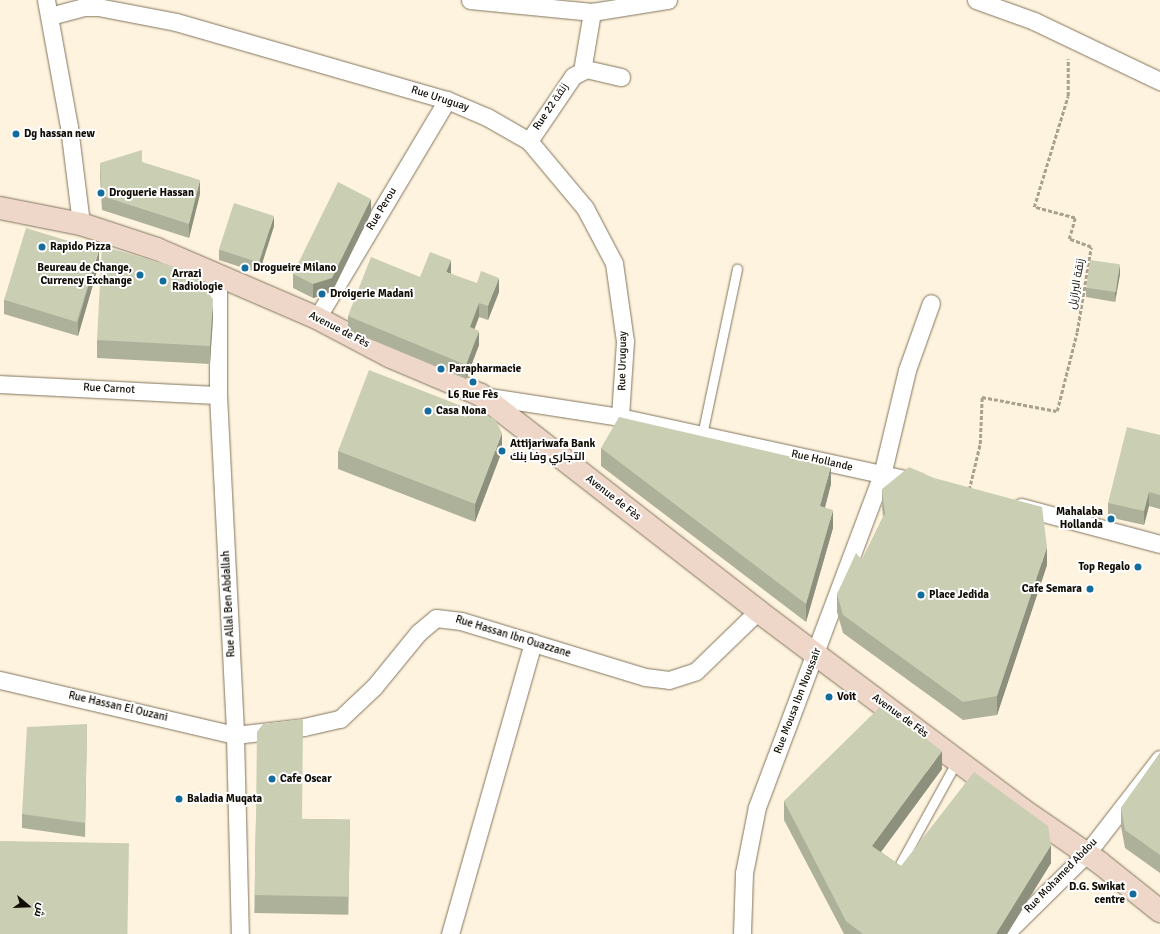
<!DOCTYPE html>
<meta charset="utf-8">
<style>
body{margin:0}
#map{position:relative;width:1160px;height:934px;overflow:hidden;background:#fef3de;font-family:Signika,Cairo,sans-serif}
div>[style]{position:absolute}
.path>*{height:2.5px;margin-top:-1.25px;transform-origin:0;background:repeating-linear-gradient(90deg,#a9a190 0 4px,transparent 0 6px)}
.roads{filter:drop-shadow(0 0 1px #81755e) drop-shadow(0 0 1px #81755e)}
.lane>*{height:9px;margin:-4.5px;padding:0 4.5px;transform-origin:4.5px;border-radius:4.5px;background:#fff}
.street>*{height:17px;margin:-8.5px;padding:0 8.5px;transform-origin:8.5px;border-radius:8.5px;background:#fff}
.secondary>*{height:22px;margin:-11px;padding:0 11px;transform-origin:11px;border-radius:11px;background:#eed7c8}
.wall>*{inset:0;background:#aeb19a;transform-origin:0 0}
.shaded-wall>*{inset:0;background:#8d907d}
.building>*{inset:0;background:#caceb3;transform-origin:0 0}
.dots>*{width:11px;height:11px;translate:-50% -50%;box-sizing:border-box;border:2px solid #fff;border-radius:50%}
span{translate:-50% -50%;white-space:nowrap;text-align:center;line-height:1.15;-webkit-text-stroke:4px #fff;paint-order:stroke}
.street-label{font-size:11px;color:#110d05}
.poi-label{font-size:11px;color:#110d05;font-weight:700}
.left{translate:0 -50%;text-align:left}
.right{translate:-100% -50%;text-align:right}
.north{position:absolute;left:8px;top:886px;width:40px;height:40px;-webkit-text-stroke:3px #fff;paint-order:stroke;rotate:109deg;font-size:11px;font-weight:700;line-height:16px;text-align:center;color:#110d05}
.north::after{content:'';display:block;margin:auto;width:14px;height:18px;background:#110d05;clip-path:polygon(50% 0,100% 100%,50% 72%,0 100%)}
</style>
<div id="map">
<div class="path">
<div style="left:969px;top:490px;width:47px;rotate:-76.6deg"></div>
<div style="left:980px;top:444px;width:47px;rotate:-87.6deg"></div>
<div style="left:982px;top:397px;width:76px;rotate:10.6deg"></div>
<div style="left:1057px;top:411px;width:81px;rotate:-75.8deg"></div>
<div style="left:1077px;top:332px;width:86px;rotate:-80.6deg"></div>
<div style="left:1091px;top:247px;width:23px;rotate:-160deg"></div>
<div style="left:1069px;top:239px;width:22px;rotate:-74deg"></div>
<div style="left:1075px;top:218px;width:42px;rotate:-165deg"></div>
<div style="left:1034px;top:207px;width:116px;rotate:-73deg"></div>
<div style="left:1068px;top:96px;width:37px;rotate:-90deg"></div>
</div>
<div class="roads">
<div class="lane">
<div style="left:702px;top:435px;width:170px;rotate:-78.1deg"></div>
<div style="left:894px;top:875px;width:130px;rotate:-61.1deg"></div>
</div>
<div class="street">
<div style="left:46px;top:0;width:129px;rotate:79.7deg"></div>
<div style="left:69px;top:127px;width:98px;rotate:82.9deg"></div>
<div style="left:470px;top:0;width:123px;rotate:5.6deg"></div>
<div style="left:592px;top:12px;width:77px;rotate:-9deg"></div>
<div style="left:976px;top:0;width:62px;rotate:19.9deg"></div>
<div style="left:1034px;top:21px;width:140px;rotate:25.5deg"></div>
<div style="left:50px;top:16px;width:35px;rotate:-15deg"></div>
<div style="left:84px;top:7px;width:14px"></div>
<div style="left:98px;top:7px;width:79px;rotate:10.9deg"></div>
<div style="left:176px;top:22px;width:282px;rotate:16.1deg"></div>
<div style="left:447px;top:100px;width:43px;rotate:23deg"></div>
<div style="left:487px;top:117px;width:48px;rotate:29.7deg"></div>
<div style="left:529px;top:141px;width:87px;rotate:50.1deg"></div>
<div style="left:585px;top:208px;width:62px;rotate:62.2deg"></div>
<div style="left:614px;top:263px;width:79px;rotate:82deg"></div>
<div style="left:625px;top:341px;width:76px;rotate:93.8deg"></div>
<div style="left:582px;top:71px;width:60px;rotate:-80.4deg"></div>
<div style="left:529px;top:141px;width:78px;rotate:-55.9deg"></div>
<div style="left:573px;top:76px;width:15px;rotate:-28deg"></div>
<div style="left:586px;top:69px;width:36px;rotate:13deg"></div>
<div style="left:218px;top:274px;width:121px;rotate:90deg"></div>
<div style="left:218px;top:395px;width:340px;rotate:87.1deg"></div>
<div style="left:235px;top:735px;width:199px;rotate:88.6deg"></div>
<div style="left:317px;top:318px;width:254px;rotate:-59.2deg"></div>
<div style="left:0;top:384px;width:218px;rotate:2.9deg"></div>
<div style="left:483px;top:396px;width:139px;rotate:8.7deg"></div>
<div style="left:620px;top:417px;width:304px;rotate:12.3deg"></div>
<div style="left:1021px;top:507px;width:144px;rotate:14.9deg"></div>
<div style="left:0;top:680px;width:241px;rotate:13.2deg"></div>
<div style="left:235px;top:735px;width:69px;rotate:-6.6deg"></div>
<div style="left:304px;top:727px;width:37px;rotate:-13deg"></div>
<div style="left:340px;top:719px;width:47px;rotate:-43.3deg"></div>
<div style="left:374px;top:687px;width:70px;rotate:-50.8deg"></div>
<div style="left:418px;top:633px;width:23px;rotate:-40deg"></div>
<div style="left:436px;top:618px;width:25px;rotate:7deg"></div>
<div style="left:461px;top:621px;width:192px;rotate:16.9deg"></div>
<div style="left:645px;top:677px;width:24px;rotate:7deg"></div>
<div style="left:669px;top:680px;width:28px;rotate:-18deg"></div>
<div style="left:696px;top:671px;width:86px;rotate:-44.1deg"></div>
<div style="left:450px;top:934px;width:303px;rotate:-74.1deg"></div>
<div style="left:742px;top:934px;width:61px;rotate:-88.1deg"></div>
<div style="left:744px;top:873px;width:67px;rotate:-78.9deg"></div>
<div style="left:757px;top:807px;width:355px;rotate:-69.4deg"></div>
<div style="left:882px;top:475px;width:108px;rotate:-76.6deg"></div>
<div style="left:907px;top:370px;width:71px;rotate:-70.3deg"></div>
<div style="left:1005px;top:934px;width:115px;rotate:-44.6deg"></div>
<div style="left:1087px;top:853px;width:119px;rotate:-52.2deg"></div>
</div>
<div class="secondary">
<div style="left:0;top:208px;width:83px;rotate:11.2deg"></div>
<div style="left:81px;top:224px;width:80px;rotate:18.2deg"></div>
<div style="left:157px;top:249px;width:174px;rotate:23.3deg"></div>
<div style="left:317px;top:318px;width:81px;rotate:27.8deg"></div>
<div style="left:389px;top:356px;width:100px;rotate:23deg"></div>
<div style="left:481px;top:395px;width:351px;rotate:37.9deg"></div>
<div style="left:758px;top:611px;width:331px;rotate:36.9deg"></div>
<div style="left:1023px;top:810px;width:93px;rotate:34.5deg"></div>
<div style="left:1100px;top:863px;width:77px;rotate:38.7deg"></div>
</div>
</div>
<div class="wall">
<div style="clip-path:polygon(142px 162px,200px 194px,189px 238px,102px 210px,100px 177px,100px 163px)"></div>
<div style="clip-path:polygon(371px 213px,332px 292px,313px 298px,293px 288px,293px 274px)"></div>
<div style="clip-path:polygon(274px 226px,259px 273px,219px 260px,219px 250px)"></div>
<div style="clip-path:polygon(99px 264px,78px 336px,4px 314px,4px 300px)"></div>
<div style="clip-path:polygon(451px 274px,499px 292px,488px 320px,479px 317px,474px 329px,479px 345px,466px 379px,348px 330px,348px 316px,420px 277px)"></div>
<div style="clip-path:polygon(1120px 274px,1115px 302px,1086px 297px,1086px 288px)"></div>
<div style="clip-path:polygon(213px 317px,210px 364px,97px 358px,97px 340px)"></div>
<div style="clip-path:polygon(1160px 435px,1160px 509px,1149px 506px,1144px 525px,1108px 517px,1108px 503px)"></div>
<div style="clip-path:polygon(601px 448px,831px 484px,825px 508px,833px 528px,806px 622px,601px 466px)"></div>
<div style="clip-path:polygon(338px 451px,502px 451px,475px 522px,338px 469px)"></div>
<div style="clip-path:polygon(882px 489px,1047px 565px,997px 715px,963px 720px,843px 633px,837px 612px,837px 594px,862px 560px,883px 517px,882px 507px)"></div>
<div style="clip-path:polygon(87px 724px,85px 837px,22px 828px,22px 814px)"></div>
<div style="clip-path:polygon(1160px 753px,1160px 873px,1125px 848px,1121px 826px,1121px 808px)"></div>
<div style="clip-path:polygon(942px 769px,881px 852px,901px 866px,1051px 863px,1007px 934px,844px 934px,784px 820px,784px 801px)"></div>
<div style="left:256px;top:818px;width:94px;height:95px;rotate:1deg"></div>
</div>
<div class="shaded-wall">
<div style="clip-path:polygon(200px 180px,200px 194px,189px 238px,189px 224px)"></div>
<div style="clip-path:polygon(371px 199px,371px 213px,332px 292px,313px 298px,313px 284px)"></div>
<div style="clip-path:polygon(274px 216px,274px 226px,259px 273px,259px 263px)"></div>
<div style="clip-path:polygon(99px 250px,99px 264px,78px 336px,78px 322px)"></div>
<div style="clip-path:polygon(451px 260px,451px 274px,446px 272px)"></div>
<div style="clip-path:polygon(1120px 264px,1120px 274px,1115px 302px,1115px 292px)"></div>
<div style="clip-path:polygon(499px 278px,499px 292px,488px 320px,488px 306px)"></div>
<div style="clip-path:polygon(213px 299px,213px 317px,210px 364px,210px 346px)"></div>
<div style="clip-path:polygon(479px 303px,479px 317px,470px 341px,470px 327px)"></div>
<div style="clip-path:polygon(479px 331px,479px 345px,466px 379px,466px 365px)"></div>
<div style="clip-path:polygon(502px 433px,502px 451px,475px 522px,475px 504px)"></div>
<div style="clip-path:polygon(831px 466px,831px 484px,820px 525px,820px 506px)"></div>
<div style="clip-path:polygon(1149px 492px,1149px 506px,1144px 525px,1144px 511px)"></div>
<div style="clip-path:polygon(833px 510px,833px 528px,806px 622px,806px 604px)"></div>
<div style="clip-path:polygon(1047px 547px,1047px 565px,997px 715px,997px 696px)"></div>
<div style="clip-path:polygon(942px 751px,942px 769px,872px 864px,872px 846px)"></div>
<div style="clip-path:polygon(1051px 845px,1051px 863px,1007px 934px,996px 934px)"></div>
</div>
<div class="building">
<div style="clip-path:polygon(142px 150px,142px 162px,200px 180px,189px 224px,102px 196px,100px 163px)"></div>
<div style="clip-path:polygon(338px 182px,371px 199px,332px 278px,313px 284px,293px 274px)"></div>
<div style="left:234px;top:203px;width:42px;height:49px;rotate:18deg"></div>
<div style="left:26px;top:228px;width:76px;height:75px;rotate:17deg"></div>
<div style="clip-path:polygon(102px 246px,190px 271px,213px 299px,210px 346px,97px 340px)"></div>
<div style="clip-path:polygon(430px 252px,451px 260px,446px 272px,477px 283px,481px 271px,499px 278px,488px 306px,479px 303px,470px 327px,479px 331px,466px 365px,348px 316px,371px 257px,420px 277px)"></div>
<div style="left:1090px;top:260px;width:30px;height:28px;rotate:8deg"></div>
<div style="clip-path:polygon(369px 370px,495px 419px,502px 433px,475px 504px,338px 451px)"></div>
<div style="clip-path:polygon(619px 417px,831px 466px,820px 506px,833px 510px,806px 604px,601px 448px)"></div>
<div style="clip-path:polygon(1127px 427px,1160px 435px,1160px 495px,1149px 492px,1144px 511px,1108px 503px)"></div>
<div style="clip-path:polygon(909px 467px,934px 478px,1042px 507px,1047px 547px,997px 696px,963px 702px,843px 615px,837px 594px,856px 553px,862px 560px,885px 513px,882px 489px)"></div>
<div style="clip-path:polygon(882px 705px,942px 751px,872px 846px,901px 866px,974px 772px,1048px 826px,1051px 845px,996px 934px,863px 934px,846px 921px,784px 801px)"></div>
<div style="clip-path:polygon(303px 719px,302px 819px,256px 818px,257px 732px,263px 724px)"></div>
<div style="clip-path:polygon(87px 724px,85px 823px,22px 814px,27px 727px)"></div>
<div style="clip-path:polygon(1160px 753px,1160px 855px,1125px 830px,1121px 808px)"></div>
<div style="left:256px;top:818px;width:94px;height:77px;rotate:1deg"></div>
<div style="left:0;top:841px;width:129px;height:93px;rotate:1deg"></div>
</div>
<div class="dots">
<div style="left:16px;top:134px;background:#146c9c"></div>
<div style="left:101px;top:193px;background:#146c9c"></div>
<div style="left:42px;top:247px;background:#146c9c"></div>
<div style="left:245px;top:268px;background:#146c9c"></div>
<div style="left:140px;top:275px;background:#146c9c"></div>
<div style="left:163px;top:281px;background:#146c9c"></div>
<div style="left:322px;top:294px;background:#146c9c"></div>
<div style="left:441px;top:369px;background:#146c9c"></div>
<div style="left:473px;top:382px;background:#146c9c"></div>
<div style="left:428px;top:411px;background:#146c9c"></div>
<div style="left:502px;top:451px;background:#146c9c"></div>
<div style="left:1111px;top:519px;background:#146c9c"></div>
<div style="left:1138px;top:567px;background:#146c9c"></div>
<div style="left:1090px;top:589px;background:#146c9c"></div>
<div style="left:921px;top:595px;background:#146c9c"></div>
<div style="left:829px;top:697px;background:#146c9c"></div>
<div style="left:272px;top:779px;background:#146c9c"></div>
<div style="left:179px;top:799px;background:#146c9c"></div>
<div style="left:1133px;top:894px;background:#146c9c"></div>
</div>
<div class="street-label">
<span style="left:440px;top:99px;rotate:18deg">Rue Uruguay</span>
<span style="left:551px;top:107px;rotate:-56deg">Rue 22 زنقة</span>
<span style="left:382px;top:209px;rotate:-59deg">Rue Perou</span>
<span style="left:1077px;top:284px;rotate:-80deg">زنقة البرازيل</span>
<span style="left:339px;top:330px;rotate:27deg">Avenue de Fès</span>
<span style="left:623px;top:361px;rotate:-89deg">Rue Uruguay</span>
<span style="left:109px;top:389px;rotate:3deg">Rue Carnot</span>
<span style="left:822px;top:461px;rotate:13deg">Rue Hollande</span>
<span style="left:613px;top:498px;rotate:38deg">Avenue de Fès</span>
<span style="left:229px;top:604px;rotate:-93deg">Rue Allal Ben Abdallah</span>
<span style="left:513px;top:637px;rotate:17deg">Rue Hassan Ibn Ouazzane</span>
<span style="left:798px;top:701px;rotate:-69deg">Rue Mousa Ibn Noussair</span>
<span style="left:118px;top:707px;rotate:13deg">Rue Hassan El Ouzani</span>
<span style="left:900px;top:716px;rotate:36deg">Avenue de Fès</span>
<span style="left:1061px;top:876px;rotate:-46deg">Rue Mohamed Abdou</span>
</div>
<div class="poi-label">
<span class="left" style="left:24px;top:134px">Dg hassan new</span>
<span class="left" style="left:109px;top:193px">Droguerie Hassan</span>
<span class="left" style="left:50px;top:247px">Rapido Pizza</span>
<span class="left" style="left:253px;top:268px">Drogueire Milano</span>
<span class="right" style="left:132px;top:275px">Beureau de Change,<br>Currency Exchange</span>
<span class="left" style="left:172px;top:281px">Arrazi<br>Radiologie</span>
<span class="left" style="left:330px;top:294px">Droigerie Madani</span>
<span class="left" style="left:449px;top:369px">Parapharmacie</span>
<span style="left:473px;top:395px">L6 Rue Fès</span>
<span class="left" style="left:436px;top:411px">Casa Nona</span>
<span class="left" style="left:510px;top:451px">Attijariwafa Bank<br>التجاري وفا بنك</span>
<span class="right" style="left:1103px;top:519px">Mahalaba<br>Hollanda</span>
<span class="right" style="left:1130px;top:567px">Top Regalo</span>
<span class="right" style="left:1082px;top:589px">Cafe Semara</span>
<span class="left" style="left:929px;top:595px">Place Jedida</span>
<span class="left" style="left:837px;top:697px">Voit</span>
<span class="left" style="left:280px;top:779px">Cafe Oscar</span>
<span class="left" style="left:187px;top:799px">Baladia Muqata</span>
<span class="right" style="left:1125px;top:894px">D.G. Swikat<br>centre</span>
</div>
<div class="north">ش</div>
</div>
